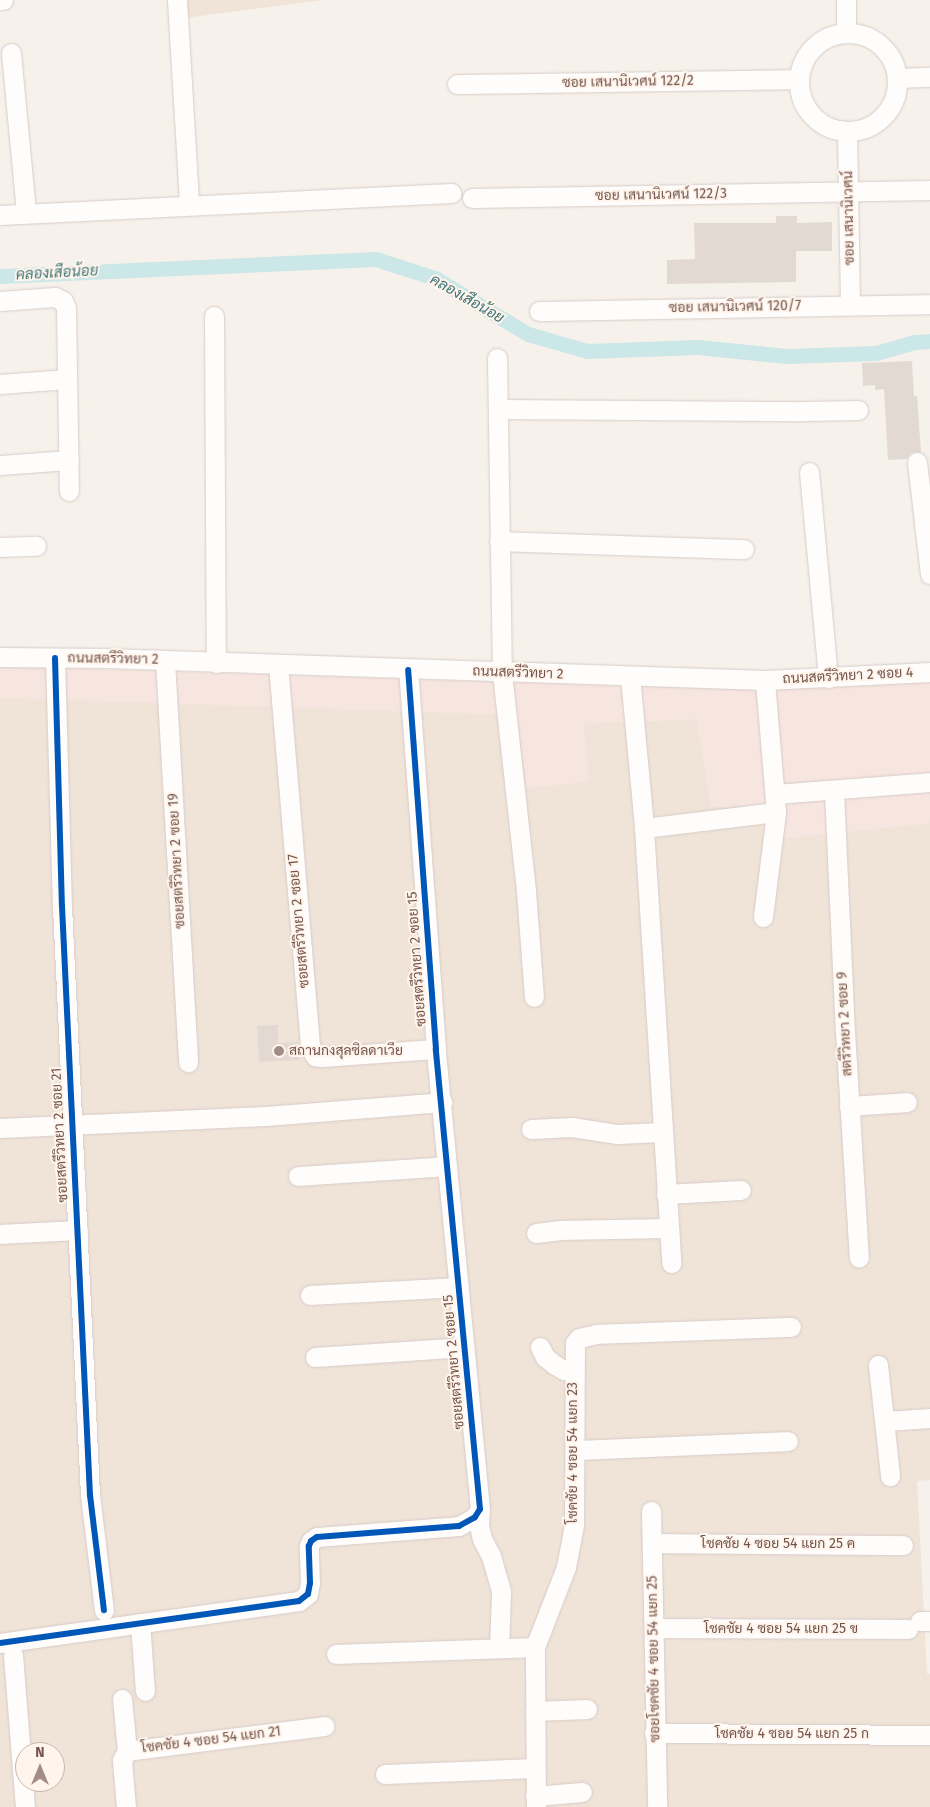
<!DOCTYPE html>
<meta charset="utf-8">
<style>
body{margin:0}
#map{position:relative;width:930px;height:1807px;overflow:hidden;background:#f7f1eb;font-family:"Fira Sans",Sarabun,sans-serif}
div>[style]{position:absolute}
.residential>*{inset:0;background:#f0e3d8}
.commercial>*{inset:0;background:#f7e5df}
.canal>*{height:15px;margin:-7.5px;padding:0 7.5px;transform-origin:7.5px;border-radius:7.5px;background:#cce7e7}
.building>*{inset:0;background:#e3d9d3}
.roads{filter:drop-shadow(0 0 1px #d6ccc8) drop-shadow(0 0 1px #d6ccc8)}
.minor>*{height:19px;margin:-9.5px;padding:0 9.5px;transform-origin:9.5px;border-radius:9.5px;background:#fefdfc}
.minor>.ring{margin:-9.5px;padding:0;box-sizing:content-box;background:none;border:19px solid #fefdfc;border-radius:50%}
.cycleway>*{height:6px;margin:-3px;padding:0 3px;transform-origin:3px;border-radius:3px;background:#0057b8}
.dots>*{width:14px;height:14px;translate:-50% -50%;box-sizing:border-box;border:2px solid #fff5ec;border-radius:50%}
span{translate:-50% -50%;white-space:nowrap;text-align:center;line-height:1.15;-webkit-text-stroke:4px #fff5ec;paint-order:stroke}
.street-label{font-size:14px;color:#75554b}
.poi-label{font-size:14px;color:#75554b}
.left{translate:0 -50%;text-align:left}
.water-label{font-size:15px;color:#3f7679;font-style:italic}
.north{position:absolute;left:15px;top:1742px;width:50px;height:50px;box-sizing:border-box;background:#fff5ec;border:1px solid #c8b5ac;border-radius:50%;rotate:0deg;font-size:14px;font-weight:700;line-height:20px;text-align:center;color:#75554b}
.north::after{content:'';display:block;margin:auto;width:18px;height:22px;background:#a28c83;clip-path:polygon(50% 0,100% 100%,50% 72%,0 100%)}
</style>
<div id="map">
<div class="residential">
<div style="clip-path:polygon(183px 0,323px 0,184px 18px)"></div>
<div style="clip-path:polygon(evenodd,7px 696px,518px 715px,527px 788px,583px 723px,697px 719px,711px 807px,762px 805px,764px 840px,930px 823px,930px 1480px,917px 1481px,927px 1674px,930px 1674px,930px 1807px,0 1807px,0 698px,7px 696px,25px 1752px,55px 1752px,55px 1782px,25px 1782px,25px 1752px)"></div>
</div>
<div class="commercial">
<div style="clip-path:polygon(0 666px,664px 687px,930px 680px,930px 823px,763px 840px,762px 805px,711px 807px,697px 719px,584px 723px,589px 782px,527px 788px,518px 715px,0 698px)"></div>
</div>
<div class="canal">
<div style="left:0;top:276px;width:376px;rotate:-2.6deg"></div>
<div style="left:376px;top:259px;width:62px;rotate:17.9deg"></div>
<div style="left:435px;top:278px;width:109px;rotate:31.1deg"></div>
<div style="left:528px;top:334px;width:61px;rotate:16.1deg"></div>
<div style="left:587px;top:351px;width:110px;rotate:-2.1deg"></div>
<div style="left:697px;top:347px;width:90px;rotate:5.7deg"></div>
<div style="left:787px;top:356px;width:89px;rotate:-1.9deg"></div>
<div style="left:876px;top:353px;width:41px;rotate:-15.8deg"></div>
<div style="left:915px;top:342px;width:15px;rotate:-4deg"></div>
</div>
<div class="building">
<div style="clip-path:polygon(776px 216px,797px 216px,797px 223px,832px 222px,832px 251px,796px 251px,796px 282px,667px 284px,667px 260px,695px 259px,694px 223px,776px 223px)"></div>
<div style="clip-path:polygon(912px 361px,914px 396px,917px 396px,921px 452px,911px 453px,906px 459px,888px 460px,884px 389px,875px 390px,875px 385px,863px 386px,862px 363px)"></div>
<div style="clip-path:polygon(278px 1025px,278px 1043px,298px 1042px,299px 1060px,259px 1062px,257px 1026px)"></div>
</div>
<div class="roads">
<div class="minor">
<div style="left:0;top:0;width:3px"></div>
<div style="left:177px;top:0;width:204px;rotate:86.6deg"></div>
<div style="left:846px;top:0;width:33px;rotate:90deg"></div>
<div class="ring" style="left:799px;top:33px;width:79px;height:79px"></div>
<div style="left:11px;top:53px;width:161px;rotate:84.6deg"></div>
<div style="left:897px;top:78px;width:33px;rotate:-2deg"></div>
<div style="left:457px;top:84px;width:341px;rotate:-0.8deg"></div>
<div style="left:847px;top:131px;width:174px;rotate:89deg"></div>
<div style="left:472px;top:198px;width:458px;rotate:-1deg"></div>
<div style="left:0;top:215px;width:452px;rotate:-2.8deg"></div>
<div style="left:0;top:301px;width:55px;rotate:-4.2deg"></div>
<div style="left:55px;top:297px;width:9px;rotate:27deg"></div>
<div style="left:63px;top:301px;width:8px;rotate:67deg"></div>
<div style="left:66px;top:308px;width:183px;rotate:89.1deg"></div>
<div style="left:539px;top:311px;width:391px;rotate:-1deg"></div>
<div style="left:214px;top:316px;width:347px;rotate:89.7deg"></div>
<div style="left:497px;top:358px;width:315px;rotate:89.1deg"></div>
<div style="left:502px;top:673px;width:219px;rotate:83.7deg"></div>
<div style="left:526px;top:891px;width:106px;rotate:85.7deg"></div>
<div style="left:0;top:384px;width:67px;rotate:-4.3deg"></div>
<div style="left:498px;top:409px;width:306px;rotate:0.4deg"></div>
<div style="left:804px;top:411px;width:54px;rotate:-1.1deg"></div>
<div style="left:917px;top:462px;width:113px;rotate:83.4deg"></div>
<div style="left:0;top:465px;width:69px;rotate:-4.1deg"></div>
<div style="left:809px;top:472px;width:207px;rotate:84.7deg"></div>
<div style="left:499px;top:541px;width:245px;rotate:1.9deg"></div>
<div style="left:0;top:547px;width:36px;rotate:-2deg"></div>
<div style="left:0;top:657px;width:107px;rotate:0.5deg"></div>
<div style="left:107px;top:658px;width:658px;rotate:1.91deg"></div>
<div style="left:765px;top:680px;width:165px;rotate:-2.8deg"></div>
<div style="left:55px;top:658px;width:248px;rotate:88.4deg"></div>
<div style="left:62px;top:906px;width:590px;rotate:87.28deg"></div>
<div style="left:90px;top:1495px;width:116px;rotate:83.1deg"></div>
<div style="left:165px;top:661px;width:402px;rotate:86.7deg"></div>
<div style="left:278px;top:664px;width:384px;rotate:85.2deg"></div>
<div style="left:310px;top:1047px;width:10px;rotate:61deg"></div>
<div style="left:315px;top:1056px;width:6px;rotate:9deg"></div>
<div style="left:321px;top:1057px;width:115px;rotate:-4deg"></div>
<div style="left:630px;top:676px;width:153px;rotate:84.7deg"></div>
<div style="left:644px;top:828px;width:436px;rotate:86.4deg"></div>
<div style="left:834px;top:791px;width:240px;rotate:87.4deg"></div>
<div style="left:845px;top:1031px;width:227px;rotate:86.5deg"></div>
<div style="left:775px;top:794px;width:155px;rotate:-4.4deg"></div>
<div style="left:644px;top:828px;width:133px;rotate:-6.9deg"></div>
<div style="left:763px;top:917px;width:106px;rotate:-82.9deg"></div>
<div style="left:776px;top:812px;width:132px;rotate:-94.8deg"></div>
<div style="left:849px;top:1106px;width:58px;rotate:-3.9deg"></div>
<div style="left:0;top:1128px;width:266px;rotate:-2.6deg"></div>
<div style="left:266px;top:1116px;width:177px;rotate:-4.5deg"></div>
<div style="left:531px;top:1129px;width:41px;rotate:-2.8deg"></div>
<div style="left:572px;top:1127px;width:46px;rotate:8.8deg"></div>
<div style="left:617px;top:1134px;width:45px;rotate:-2.5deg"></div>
<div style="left:298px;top:1176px;width:149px;rotate:-3.8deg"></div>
<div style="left:666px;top:1194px;width:75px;rotate:-3.1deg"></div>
<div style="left:536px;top:1233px;width:23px;rotate:-7deg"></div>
<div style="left:559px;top:1230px;width:109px;rotate:-1.1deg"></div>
<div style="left:0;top:1234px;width:78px;rotate:-2.9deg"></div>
<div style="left:310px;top:1295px;width:149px;rotate:-3.1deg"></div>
<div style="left:540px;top:1347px;width:11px;rotate:63deg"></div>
<div style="left:545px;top:1357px;width:13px;rotate:39deg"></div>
<div style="left:555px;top:1365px;width:10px;rotate:29deg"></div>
<div style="left:564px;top:1370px;width:10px;rotate:6deg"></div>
<div style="left:315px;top:1357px;width:150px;rotate:-3.8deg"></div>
<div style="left:878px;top:1365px;width:112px;rotate:83.8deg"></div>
<div style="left:886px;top:1421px;width:44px;rotate:-3.9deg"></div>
<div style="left:575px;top:1450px;width:213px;rotate:-2.4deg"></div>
<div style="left:480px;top:1509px;width:16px;rotate:94deg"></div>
<div style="left:479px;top:1525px;width:14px;rotate:78deg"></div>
<div style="left:482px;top:1539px;width:19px;rotate:62deg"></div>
<div style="left:491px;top:1556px;width:37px;rotate:74deg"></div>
<div style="left:501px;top:1592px;width:56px;rotate:92deg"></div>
<div style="left:651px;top:1511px;width:296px;rotate:88.8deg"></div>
<div style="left:652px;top:1543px;width:251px;rotate:0.5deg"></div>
<div style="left:920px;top:1621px;width:10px"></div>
<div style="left:140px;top:1623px;width:68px;rotate:85.8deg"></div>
<div style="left:654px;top:1628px;width:254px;rotate:0.2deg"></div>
<div style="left:0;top:1643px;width:302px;rotate:-8deg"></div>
<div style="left:299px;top:1601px;width:11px;rotate:-38deg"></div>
<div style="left:308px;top:1594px;width:11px;rotate:-80deg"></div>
<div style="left:310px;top:1583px;width:37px;rotate:-92deg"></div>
<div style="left:309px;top:1546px;width:5px;rotate:-68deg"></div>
<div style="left:311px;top:1541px;width:7px;rotate:-34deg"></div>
<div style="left:317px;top:1537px;width:142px;rotate:-4.4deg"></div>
<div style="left:459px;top:1526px;width:18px;rotate:-29deg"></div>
<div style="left:475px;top:1517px;width:9px;rotate:-58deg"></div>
<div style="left:480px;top:1509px;width:462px;rotate:-95.5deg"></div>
<div style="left:436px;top:1049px;width:380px;rotate:-94.2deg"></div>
<div style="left:336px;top:1654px;width:199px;rotate:-2deg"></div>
<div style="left:13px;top:1655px;width:152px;rotate:85.5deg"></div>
<div style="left:122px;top:1699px;width:52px;rotate:84.5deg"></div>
<div style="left:535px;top:1711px;width:52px;rotate:-2.2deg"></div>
<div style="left:654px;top:1733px;width:276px;rotate:0.4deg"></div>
<div style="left:385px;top:1774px;width:150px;rotate:-2.3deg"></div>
<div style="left:535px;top:1796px;width:47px;rotate:-4.9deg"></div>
<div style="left:126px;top:1807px;width:47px;rotate:-94.9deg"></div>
<div style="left:122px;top:1760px;width:10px;rotate:-61deg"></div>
<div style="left:127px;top:1751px;width:199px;rotate:-7.2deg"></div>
<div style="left:536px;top:1807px;width:160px;rotate:-90.4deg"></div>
<div style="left:535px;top:1647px;width:86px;rotate:-68.8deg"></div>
<div style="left:566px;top:1567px;width:43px;rotate:-79.2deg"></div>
<div style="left:574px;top:1525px;width:182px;rotate:-89.7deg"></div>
<div style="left:575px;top:1343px;width:6px;rotate:-51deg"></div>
<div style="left:579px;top:1338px;width:17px;rotate:-13deg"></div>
<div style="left:596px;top:1334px;width:195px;rotate:-2.1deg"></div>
</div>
</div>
<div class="cycleway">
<div style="left:55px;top:658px;width:248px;rotate:88.4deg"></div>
<div style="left:62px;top:906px;width:590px;rotate:87.28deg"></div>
<div style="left:90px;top:1495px;width:116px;rotate:83.1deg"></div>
<div style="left:0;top:1643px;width:302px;rotate:-8deg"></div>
<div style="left:299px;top:1601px;width:11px;rotate:-38deg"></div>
<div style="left:308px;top:1594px;width:11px;rotate:-80deg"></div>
<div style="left:310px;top:1583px;width:37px;rotate:-92deg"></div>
<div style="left:309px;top:1546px;width:5px;rotate:-68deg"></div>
<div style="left:311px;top:1541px;width:7px;rotate:-34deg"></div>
<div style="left:317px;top:1537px;width:142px;rotate:-4.4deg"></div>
<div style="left:459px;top:1526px;width:18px;rotate:-29deg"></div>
<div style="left:475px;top:1517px;width:9px;rotate:-58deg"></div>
<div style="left:480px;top:1509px;width:462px;rotate:-95.5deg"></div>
<div style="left:436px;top:1049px;width:380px;rotate:-94.2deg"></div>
</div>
<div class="dots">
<div style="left:279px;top:1051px;background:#a28c83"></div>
</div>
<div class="street-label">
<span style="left:628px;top:82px;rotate:-1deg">ซอย เสนานิเวศน์ 122/2</span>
<span style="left:661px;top:195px;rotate:-1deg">ซอย เสนานิเวศน์ 122/3</span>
<span style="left:849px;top:218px;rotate:-91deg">ซอย เสนานิเวศน์</span>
<span style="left:735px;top:307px;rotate:-1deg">ซอย เสนานิเวศน์ 120/7</span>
<span style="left:113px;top:659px;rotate:1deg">ถนนสตรีวิทยา 2</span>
<span style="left:518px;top:673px;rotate:2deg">ถนนสตรีวิทยา 2</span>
<span style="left:848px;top:676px;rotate:-3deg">ถนนสตรีวิทยา 2 ซอย 4</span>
<span style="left:177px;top:861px;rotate:-93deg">ซอยสตรีวิทยา 2 ซอย 19</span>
<span style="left:299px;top:921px;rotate:-95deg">ซอยสตรีวิทยา 2 ซอย 17</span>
<span style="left:417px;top:959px;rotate:-94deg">ซอยสตรีวิทยา 2 ซอย 15</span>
<span style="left:845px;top:1024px;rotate:-93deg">สตรีวิทยา 2 ซอย 9</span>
<span style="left:60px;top:1135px;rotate:-93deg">ซอยสตรีวิทยา 2 ซอย 21</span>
<span style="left:454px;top:1362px;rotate:-95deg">ซอยสตรีวิทยา 2 ซอย 15</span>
<span style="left:573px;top:1453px;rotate:-90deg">โชคชัย 4 ซอย 54 แยก 23</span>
<span style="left:778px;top:1544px">โชคชัย 4 ซอย 54 แยก 25 ค</span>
<span style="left:781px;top:1629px">โชคชัย 4 ซอย 54 แยก 25 ข</span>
<span style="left:654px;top:1659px;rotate:-91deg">ซอยโชคชัย 4 ซอย 54 แยก 25</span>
<span style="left:792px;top:1734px">โชคชัย 4 ซอย 54 แยก 25 ก</span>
<span style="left:211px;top:1740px;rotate:-7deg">โชคชัย 4 ซอย 54 แยก 21</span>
</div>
<div class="poi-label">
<span class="left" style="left:289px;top:1051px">สถานกงสุลซิลดาเวีย</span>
</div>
<div class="water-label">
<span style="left:57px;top:273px;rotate:-3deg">คลองเสือน้อย</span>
<span style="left:467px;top:299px;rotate:30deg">คลองเสือน้อย</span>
</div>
<div class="north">N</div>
</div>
